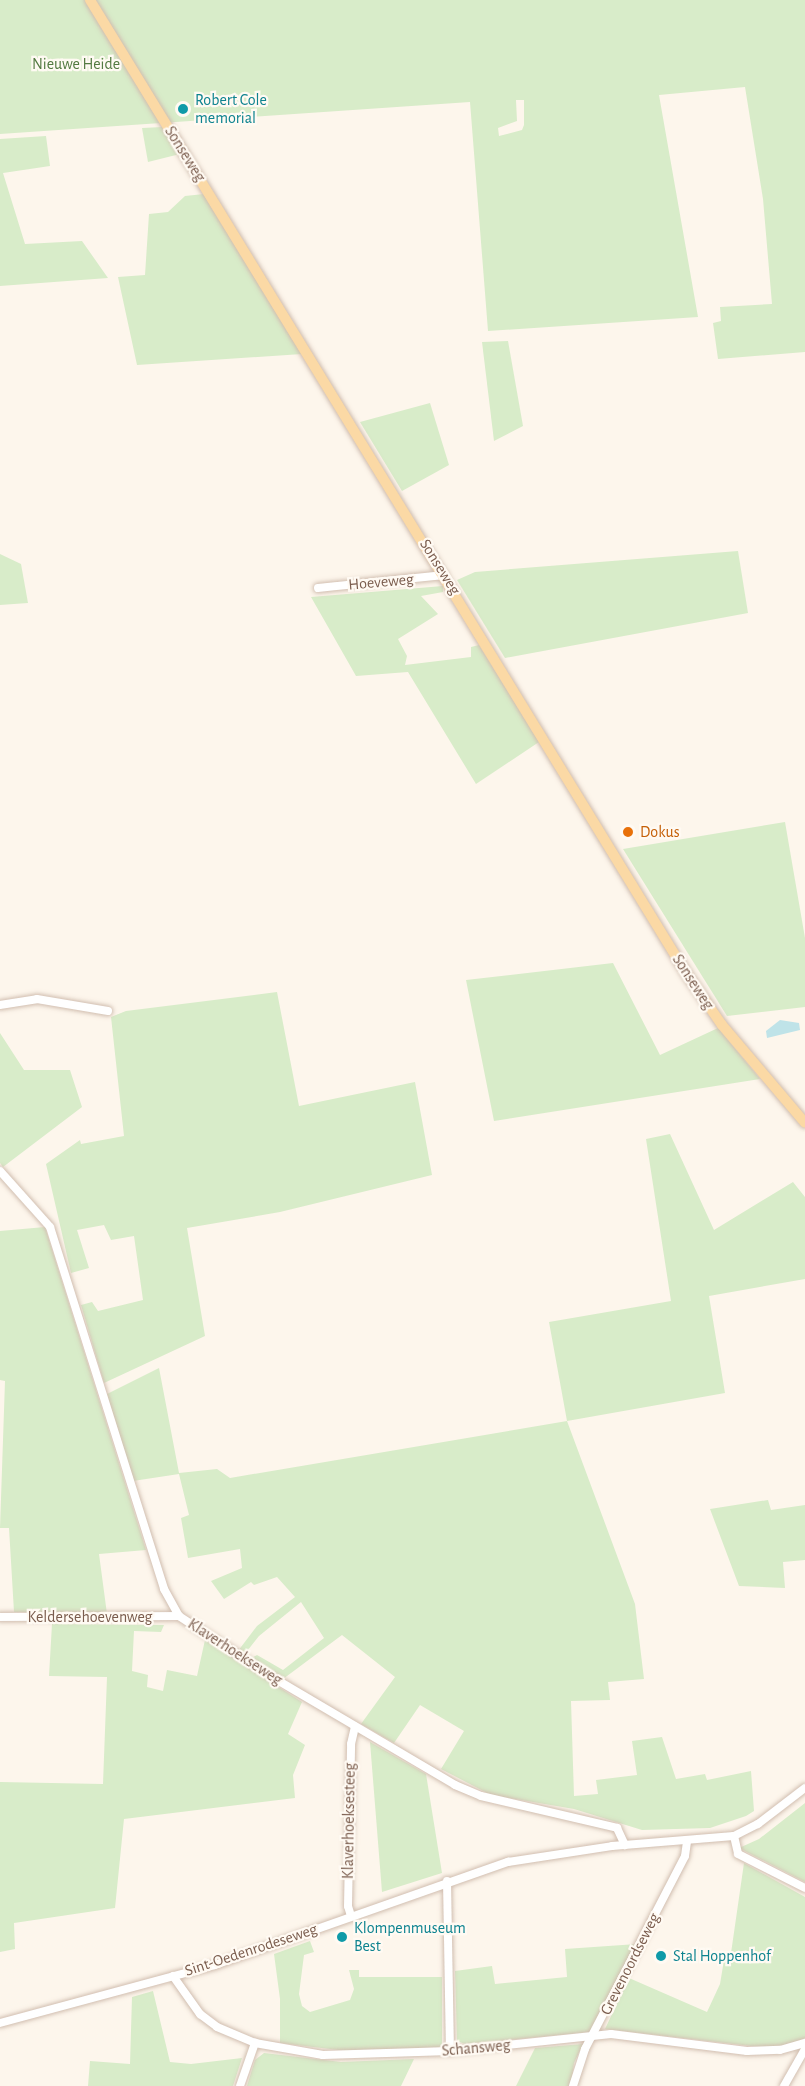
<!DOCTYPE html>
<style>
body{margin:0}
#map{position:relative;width:805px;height:2086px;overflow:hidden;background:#fdf6ec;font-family:"Alegreya Sans",sans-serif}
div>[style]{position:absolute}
.green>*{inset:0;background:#d8ecc9}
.water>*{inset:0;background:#bfe3e8}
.roads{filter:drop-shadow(0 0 2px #d1beb0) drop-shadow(0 0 2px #d1beb0)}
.minor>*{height:8px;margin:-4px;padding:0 4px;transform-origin:4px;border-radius:4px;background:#fff}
.major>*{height:10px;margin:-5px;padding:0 5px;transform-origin:5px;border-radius:5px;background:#fbd9a5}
.dots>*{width:16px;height:16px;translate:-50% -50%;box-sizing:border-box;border:3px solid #fffaf3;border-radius:50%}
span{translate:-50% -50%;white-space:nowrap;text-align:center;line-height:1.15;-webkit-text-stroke:4.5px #fffaf3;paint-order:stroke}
.park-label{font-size:16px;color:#537a41}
.culture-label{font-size:16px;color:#0d838f}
.left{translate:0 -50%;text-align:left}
.street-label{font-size:16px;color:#7a5c4d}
.food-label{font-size:16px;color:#c56008}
</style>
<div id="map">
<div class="green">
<div style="clip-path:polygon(evenodd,0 0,805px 0,805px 352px,718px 359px,713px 323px,721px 321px,720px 307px,772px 304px,763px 199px,745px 87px,659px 95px,698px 317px,488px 331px,470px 102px,0 134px,0 0,516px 100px,524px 100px,524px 125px,522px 130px,499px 136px,498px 128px,517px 121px,516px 100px)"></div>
<div style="clip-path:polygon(163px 127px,180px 154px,148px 162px,142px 128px)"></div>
<div style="clip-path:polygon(46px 136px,50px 166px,3px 173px,25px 244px,82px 241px,108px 278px,0 286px,0 139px)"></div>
<div style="clip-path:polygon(204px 194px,302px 354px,137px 365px,118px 277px,145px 275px,149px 214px,168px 212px,185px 196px)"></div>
<div style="clip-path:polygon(508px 341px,523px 426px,494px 441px,482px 342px)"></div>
<div style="clip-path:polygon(430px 403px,449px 465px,402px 491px,360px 422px)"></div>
<div style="clip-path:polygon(738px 551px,748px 613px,505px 658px,457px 580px,475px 572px)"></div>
<div style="clip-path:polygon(0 554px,21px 564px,28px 603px,0 605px)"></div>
<div style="clip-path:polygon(443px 586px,443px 592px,421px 596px,438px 614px,398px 639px,407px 656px,405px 665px,471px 657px,471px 647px,479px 645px,539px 742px,476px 784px,408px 672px,356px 676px,311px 597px)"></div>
<div style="clip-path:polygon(785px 822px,805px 938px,805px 1007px,727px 1016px,623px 849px)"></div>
<div style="clip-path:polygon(613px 963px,660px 1055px,718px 1028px,760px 1079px,494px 1121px,466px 980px)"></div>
<div style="clip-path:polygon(277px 992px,299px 1106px,415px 1082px,432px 1175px,280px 1212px,187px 1228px,205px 1336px,104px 1383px,81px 1305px,92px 1302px,98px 1311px,143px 1300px,134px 1236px,111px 1240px,104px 1225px,77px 1230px,89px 1268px,71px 1273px,46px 1164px,80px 1140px,81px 1144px,124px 1136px,111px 1017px,126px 1011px)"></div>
<div style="clip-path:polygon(0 1033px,24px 1070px,70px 1070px,82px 1107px,3px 1167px,0 1163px)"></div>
<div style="clip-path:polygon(670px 1134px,714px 1230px,793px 1182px,805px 1197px,805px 1279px,709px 1296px,725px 1393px,567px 1421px,635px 1604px,644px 1679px,608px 1682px,610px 1700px,571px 1701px,574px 1796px,598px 1794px,596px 1780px,637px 1775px,632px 1741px,662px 1737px,676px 1779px,705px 1774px,707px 1780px,751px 1771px,754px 1811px,746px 1816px,710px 1828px,642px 1830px,574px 1809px,491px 1795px,441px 1769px,464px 1731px,420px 1705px,394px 1743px,361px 1724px,395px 1677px,342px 1635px,283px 1679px,250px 1659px,257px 1655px,283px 1670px,324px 1638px,301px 1602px,259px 1636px,244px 1655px,238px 1651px,257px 1626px,295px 1597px,277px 1577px,254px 1585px,251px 1582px,224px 1599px,211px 1581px,242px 1568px,240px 1549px,188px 1558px,181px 1518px,189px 1515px,179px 1474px,133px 1481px,107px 1394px,159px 1368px,179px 1473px,217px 1469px,230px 1478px,567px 1421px,549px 1322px,671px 1301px,646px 1139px)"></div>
<div style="clip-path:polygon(45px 1227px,146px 1550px,99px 1554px,107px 1614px,14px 1612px,9px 1528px,0 1528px,5px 1381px,0 1380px,0 1231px)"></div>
<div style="clip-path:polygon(768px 1500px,771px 1510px,805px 1505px,805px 1560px,783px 1562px,785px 1588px,739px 1586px,710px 1509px)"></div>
<div style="clip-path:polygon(52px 1624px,164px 1625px,161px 1632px,134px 1631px,132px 1671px,148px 1675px,147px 1687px,163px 1691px,167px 1670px,197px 1676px,205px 1640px,302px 1702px,288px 1734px,305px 1745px,293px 1775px,295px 1798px,124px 1819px,115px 1908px,14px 1923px,15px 1949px,0 1952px,0 1782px,103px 1784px,107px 1677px,49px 1676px)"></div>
<div style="clip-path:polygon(370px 1742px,426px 1774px,442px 1873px,382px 1892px)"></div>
<div style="clip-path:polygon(805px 1803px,805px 1882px,739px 1848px,759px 1839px)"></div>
<div style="clip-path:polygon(744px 1863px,805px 1897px,805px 2038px,787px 2046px,768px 2048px,605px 2029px,629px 1978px,707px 2012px,720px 1984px,724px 1960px,730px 1960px)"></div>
<div style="clip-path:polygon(310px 1941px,314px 1952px,304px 1955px,299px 1994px,302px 2006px,310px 2012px,350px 2000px,354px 1989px,349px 1970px,359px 1970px,359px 1977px,442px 1977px,442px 2047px,355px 2052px,280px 2043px,280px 1999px,274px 1954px)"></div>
<div style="clip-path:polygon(637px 1944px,591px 2032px,465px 2044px,457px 2041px,455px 1971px,492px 1966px,495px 1984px,567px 1977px,565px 1949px)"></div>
<div style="clip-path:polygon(153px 1991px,170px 2062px,191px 2064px,242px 2058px,233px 2086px,88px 2086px,90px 2061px,130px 2064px,132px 1997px)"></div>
<div style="clip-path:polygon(583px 2044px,574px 2063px,571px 2086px,516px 2086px,535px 2048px)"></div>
<div style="clip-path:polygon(264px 2053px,341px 2062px,414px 2059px,401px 2086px,247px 2086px,255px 2060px)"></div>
</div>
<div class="water">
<div style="clip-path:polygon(780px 1020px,799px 1023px,800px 1030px,767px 1038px,766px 1031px)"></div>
</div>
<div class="roads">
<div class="minor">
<div style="left:318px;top:588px;width:127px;rotate:-5.9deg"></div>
<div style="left:0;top:1005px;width:37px;rotate:-9deg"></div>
<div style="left:37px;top:999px;width:72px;rotate:9.6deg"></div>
<div style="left:0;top:1171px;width:75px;rotate:48.2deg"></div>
<div style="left:50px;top:1227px;width:380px;rotate:72.5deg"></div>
<div style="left:164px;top:1589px;width:31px;rotate:61deg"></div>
<div style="left:179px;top:1616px;width:111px;rotate:33.3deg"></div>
<div style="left:272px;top:1677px;width:212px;rotate:30.5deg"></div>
<div style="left:455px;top:1785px;width:28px;rotate:23deg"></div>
<div style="left:481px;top:1796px;width:140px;rotate:13.2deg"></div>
<div style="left:617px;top:1828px;width:19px;rotate:65deg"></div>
<div style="left:0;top:1617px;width:179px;rotate:-0.3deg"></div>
<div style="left:734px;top:1836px;width:18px;rotate:77deg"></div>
<div style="left:738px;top:1854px;width:75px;rotate:26.9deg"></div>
<div style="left:447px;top:1881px;width:170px;rotate:89deg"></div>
<div style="left:351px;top:1916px;width:10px;rotate:-107deg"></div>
<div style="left:348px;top:1906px;width:162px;rotate:-88.9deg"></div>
<div style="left:351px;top:1744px;width:18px;rotate:-77deg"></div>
<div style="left:173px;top:1976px;width:47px;rotate:54.6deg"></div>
<div style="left:200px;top:2014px;width:21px;rotate:37deg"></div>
<div style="left:217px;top:2027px;width:41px;rotate:22.8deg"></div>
<div style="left:255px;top:2043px;width:69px;rotate:10deg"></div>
<div style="left:323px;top:2055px;width:127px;rotate:-1.8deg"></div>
<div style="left:450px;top:2051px;width:162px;rotate:-6deg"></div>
<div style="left:611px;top:2034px;width:137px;rotate:7.1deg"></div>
<div style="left:747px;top:2051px;width:33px;rotate:-2deg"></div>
<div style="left:780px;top:2050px;width:26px;rotate:-16deg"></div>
<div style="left:0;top:2023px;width:223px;rotate:-15.1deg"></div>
<div style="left:215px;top:1965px;width:311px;rotate:-19.4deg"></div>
<div style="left:508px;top:1862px;width:105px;rotate:-8.7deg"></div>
<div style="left:612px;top:1846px;width:122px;rotate:-4.7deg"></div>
<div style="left:734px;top:1836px;width:27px;rotate:-27deg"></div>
<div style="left:758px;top:1824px;width:59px;rotate:-37.5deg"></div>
<div style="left:240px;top:2086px;width:46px;rotate:-70.8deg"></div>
<div style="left:573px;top:2086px;width:39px;rotate:-72deg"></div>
<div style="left:585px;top:2049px;width:217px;rotate:-62.6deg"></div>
<div style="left:685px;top:1856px;width:14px;rotate:-82deg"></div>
<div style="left:784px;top:2086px;width:43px;rotate:-60.4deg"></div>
</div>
<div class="major">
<div style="left:90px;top:0;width:1141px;rotate:58.51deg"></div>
<div style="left:686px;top:973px;width:63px;rotate:55.3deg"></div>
<div style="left:722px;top:1025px;width:128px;rotate:49.7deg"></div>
</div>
</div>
<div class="dots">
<div style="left:183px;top:109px;background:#0f9aa8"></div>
<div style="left:628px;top:832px;background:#e8710a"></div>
<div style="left:342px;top:1937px;background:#0f9aa8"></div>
<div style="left:661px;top:1956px;background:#0f9aa8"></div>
</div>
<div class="park-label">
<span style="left:76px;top:64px">Nieuwe Heide</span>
</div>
<div class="culture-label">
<span class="left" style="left:195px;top:109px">Robert Cole<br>memorial</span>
<span class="left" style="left:354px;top:1937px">Klompenmuseum<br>Best</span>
<span class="left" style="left:673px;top:1956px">Stal Hoppenhof</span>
</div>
<div class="street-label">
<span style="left:185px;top:154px;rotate:58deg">Sonseweg</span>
<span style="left:440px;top:567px;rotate:58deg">Sonseweg</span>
<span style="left:381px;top:582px;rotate:-5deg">Hoeveweg</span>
<span style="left:693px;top:982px;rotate:57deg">Sonseweg</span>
<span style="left:90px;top:1617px">Keldersehoevenweg</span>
<span style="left:235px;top:1652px;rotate:33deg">Klaverhoekseweg</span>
<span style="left:349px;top:1821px;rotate:-89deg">Klaverhoeksesteeg</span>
<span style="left:251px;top:1950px;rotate:-18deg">Sint-Oedenrodeseweg</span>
<span style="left:630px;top:1964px;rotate:-63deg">Grevenoordseweg</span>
<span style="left:476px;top:2048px;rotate:-5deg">Schansweg</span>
</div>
<div class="food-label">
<span class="left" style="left:640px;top:832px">Dokus</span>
</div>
</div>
